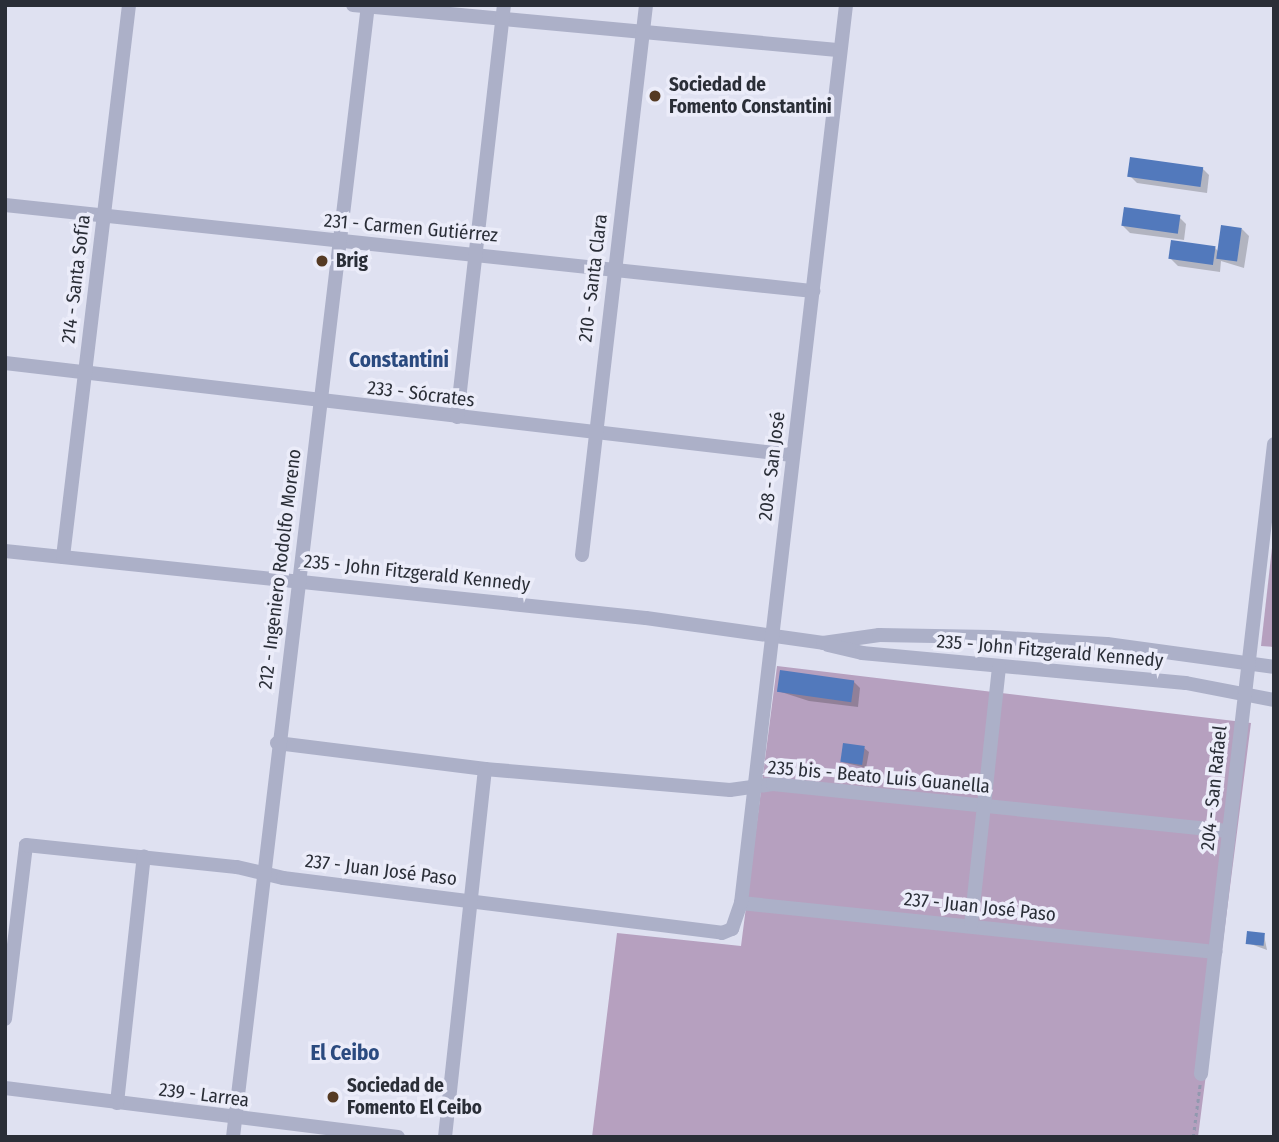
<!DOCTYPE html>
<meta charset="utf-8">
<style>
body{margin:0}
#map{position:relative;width:1279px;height:1142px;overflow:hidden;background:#dfe1f1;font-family:"Fira Sans Condensed",sans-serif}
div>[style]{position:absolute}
.green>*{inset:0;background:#b6a0bf}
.shadow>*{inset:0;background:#0003}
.building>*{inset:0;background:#5279bc;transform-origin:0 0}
.path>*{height:2.5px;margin-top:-1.25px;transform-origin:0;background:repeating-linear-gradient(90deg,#9298af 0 3.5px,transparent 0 7px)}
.minor>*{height:14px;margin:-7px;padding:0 7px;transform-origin:7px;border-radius:7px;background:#acb0c8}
.dots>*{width:19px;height:19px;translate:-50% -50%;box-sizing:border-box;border:4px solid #ebecf9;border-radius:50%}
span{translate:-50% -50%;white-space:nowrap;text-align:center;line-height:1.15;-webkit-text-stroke:7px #ebecf9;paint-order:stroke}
.poi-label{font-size:19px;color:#2a2e37;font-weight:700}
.left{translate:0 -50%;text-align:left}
.street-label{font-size:19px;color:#2a2e37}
.neighbourhood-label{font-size:21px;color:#2a4a7f;font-weight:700}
.frame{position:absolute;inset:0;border:7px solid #2a2e37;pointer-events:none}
</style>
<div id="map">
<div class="green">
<div style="clip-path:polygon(1274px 530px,1274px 647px,1261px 646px)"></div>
<div style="clip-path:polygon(777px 666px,1251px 723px,1198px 1137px,592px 1137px,617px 933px,741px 946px)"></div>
</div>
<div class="shadow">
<div style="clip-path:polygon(1202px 168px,1209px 175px,1207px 193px,1137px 183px,1130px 176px)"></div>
<div style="clip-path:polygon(1179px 217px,1186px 224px,1184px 240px,1130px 233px,1123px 226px)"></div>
<div style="clip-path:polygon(1242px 229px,1249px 236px,1244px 268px,1221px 261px,1220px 272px,1178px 266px,1171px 259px,1215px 248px,1219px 252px)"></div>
<div style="clip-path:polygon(853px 681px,860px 688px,858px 707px,809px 701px,778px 691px)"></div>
<div style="clip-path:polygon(864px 748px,869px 752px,866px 768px,842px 762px)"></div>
<div style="clip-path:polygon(1264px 935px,1267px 950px,1248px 943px)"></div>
</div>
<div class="building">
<div style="left:1130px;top:157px;width:74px;height:20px;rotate:8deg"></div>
<div style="left:1124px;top:207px;width:57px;height:19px;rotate:8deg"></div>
<div style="left:1221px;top:225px;width:21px;height:34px;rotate:8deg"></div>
<div style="left:1171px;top:240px;width:45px;height:19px;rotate:8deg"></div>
<div style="left:780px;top:670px;width:75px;height:22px;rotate:8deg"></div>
<div style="left:843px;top:743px;width:22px;height:19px;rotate:8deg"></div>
<div style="left:1247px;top:931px;width:18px;height:13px;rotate:6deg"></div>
</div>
<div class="path">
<div style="left:1193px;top:1137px;width:53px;rotate:-82.5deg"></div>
</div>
<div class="minor">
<div style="left:353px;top:5px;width:489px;rotate:5.3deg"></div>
<div style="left:5px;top:205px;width:813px;rotate:6.08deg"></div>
<div style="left:5px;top:363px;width:792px;rotate:6.67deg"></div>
<div style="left:457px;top:417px;width:415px;rotate:-83.5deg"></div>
<div style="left:5px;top:551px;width:644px;rotate:5.97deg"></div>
<div style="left:646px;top:618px;width:179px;rotate:8deg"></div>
<div style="left:823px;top:643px;width:57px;rotate:-8.1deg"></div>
<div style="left:879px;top:635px;width:112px;rotate:1deg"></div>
<div style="left:991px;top:637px;width:116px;rotate:3.5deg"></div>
<div style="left:1107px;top:644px;width:169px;rotate:7.8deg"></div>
<div style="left:582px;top:555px;width:554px;rotate:-83.36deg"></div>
<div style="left:63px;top:557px;width:556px;rotate:-83.18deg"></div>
<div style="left:828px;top:645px;width:35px;rotate:13deg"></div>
<div style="left:862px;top:653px;width:325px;rotate:5.3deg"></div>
<div style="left:1186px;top:683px;width:90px;rotate:10.9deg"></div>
<div style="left:277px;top:743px;width:210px;rotate:7.1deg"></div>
<div style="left:485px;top:769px;width:246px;rotate:4.9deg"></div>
<div style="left:730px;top:790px;width:43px;rotate:-7.9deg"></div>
<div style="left:773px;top:784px;width:457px;rotate:5.9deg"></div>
<div style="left:741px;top:903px;width:477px;rotate:5.9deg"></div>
<div style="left:971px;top:925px;width:260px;rotate:-83.8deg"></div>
<div style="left:5px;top:1019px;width:175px;rotate:-83.1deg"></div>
<div style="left:26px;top:845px;width:212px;rotate:6deg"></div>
<div style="left:237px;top:867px;width:47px;rotate:13.4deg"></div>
<div style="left:283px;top:878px;width:442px;rotate:7.1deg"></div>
<div style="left:722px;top:933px;width:11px;rotate:-22deg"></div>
<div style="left:732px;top:929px;width:28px;rotate:-71deg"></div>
<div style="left:741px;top:903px;width:904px;rotate:-83.33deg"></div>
<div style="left:1201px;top:1074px;width:634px;rotate:-83.39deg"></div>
<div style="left:5px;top:1088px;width:396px;rotate:7.1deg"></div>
<div style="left:117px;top:1103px;width:248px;rotate:-83.8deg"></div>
<div style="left:233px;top:1137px;width:1140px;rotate:-83.2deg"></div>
<div style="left:445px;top:1137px;width:370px;rotate:-83.8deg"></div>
</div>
<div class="dots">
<div style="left:655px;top:96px;background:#553a23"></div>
<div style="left:322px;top:261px;background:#553a23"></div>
<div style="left:333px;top:1097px;background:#553a23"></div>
</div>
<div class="poi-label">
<span class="left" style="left:669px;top:96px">Sociedad de<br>Fomento Constantini</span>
<span class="left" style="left:336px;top:261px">Brig</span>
<span class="left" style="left:347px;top:1097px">Sociedad de<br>Fomento El Ceibo</span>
</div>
<div class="street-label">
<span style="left:411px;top:228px;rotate:5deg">231 - Carmen Gutiérrez</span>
<span style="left:593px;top:278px;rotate:-83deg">210 - Santa Clara</span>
<span style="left:76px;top:279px;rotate:-83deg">214 - Santa Sofía</span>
<span style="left:421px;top:394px;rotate:7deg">233 - Sócrates</span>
<span style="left:772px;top:466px;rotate:-83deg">208 - San José</span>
<span style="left:280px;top:569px;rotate:-83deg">212 - Ingeniero Rodolfo Moreno</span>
<span style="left:417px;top:573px;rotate:6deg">235 - John Fitzgerald Kennedy</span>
<span style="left:1050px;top:651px;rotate:5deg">235 - John Fitzgerald Kennedy</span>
<span style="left:879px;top:777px;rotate:5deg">235 bis - Beato Luis Guanella</span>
<span style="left:1214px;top:788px;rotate:-84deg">204 - San Rafael</span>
<span style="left:381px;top:870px;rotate:7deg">237 - Juan José Paso</span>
<span style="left:980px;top:907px;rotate:6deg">237 - Juan José Paso</span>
<span style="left:204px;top:1095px;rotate:7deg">239 - Larrea</span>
</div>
<div class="neighbourhood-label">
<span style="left:399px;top:360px">Constantini</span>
<span style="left:345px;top:1053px">El Ceibo</span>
</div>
<div class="frame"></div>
</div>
